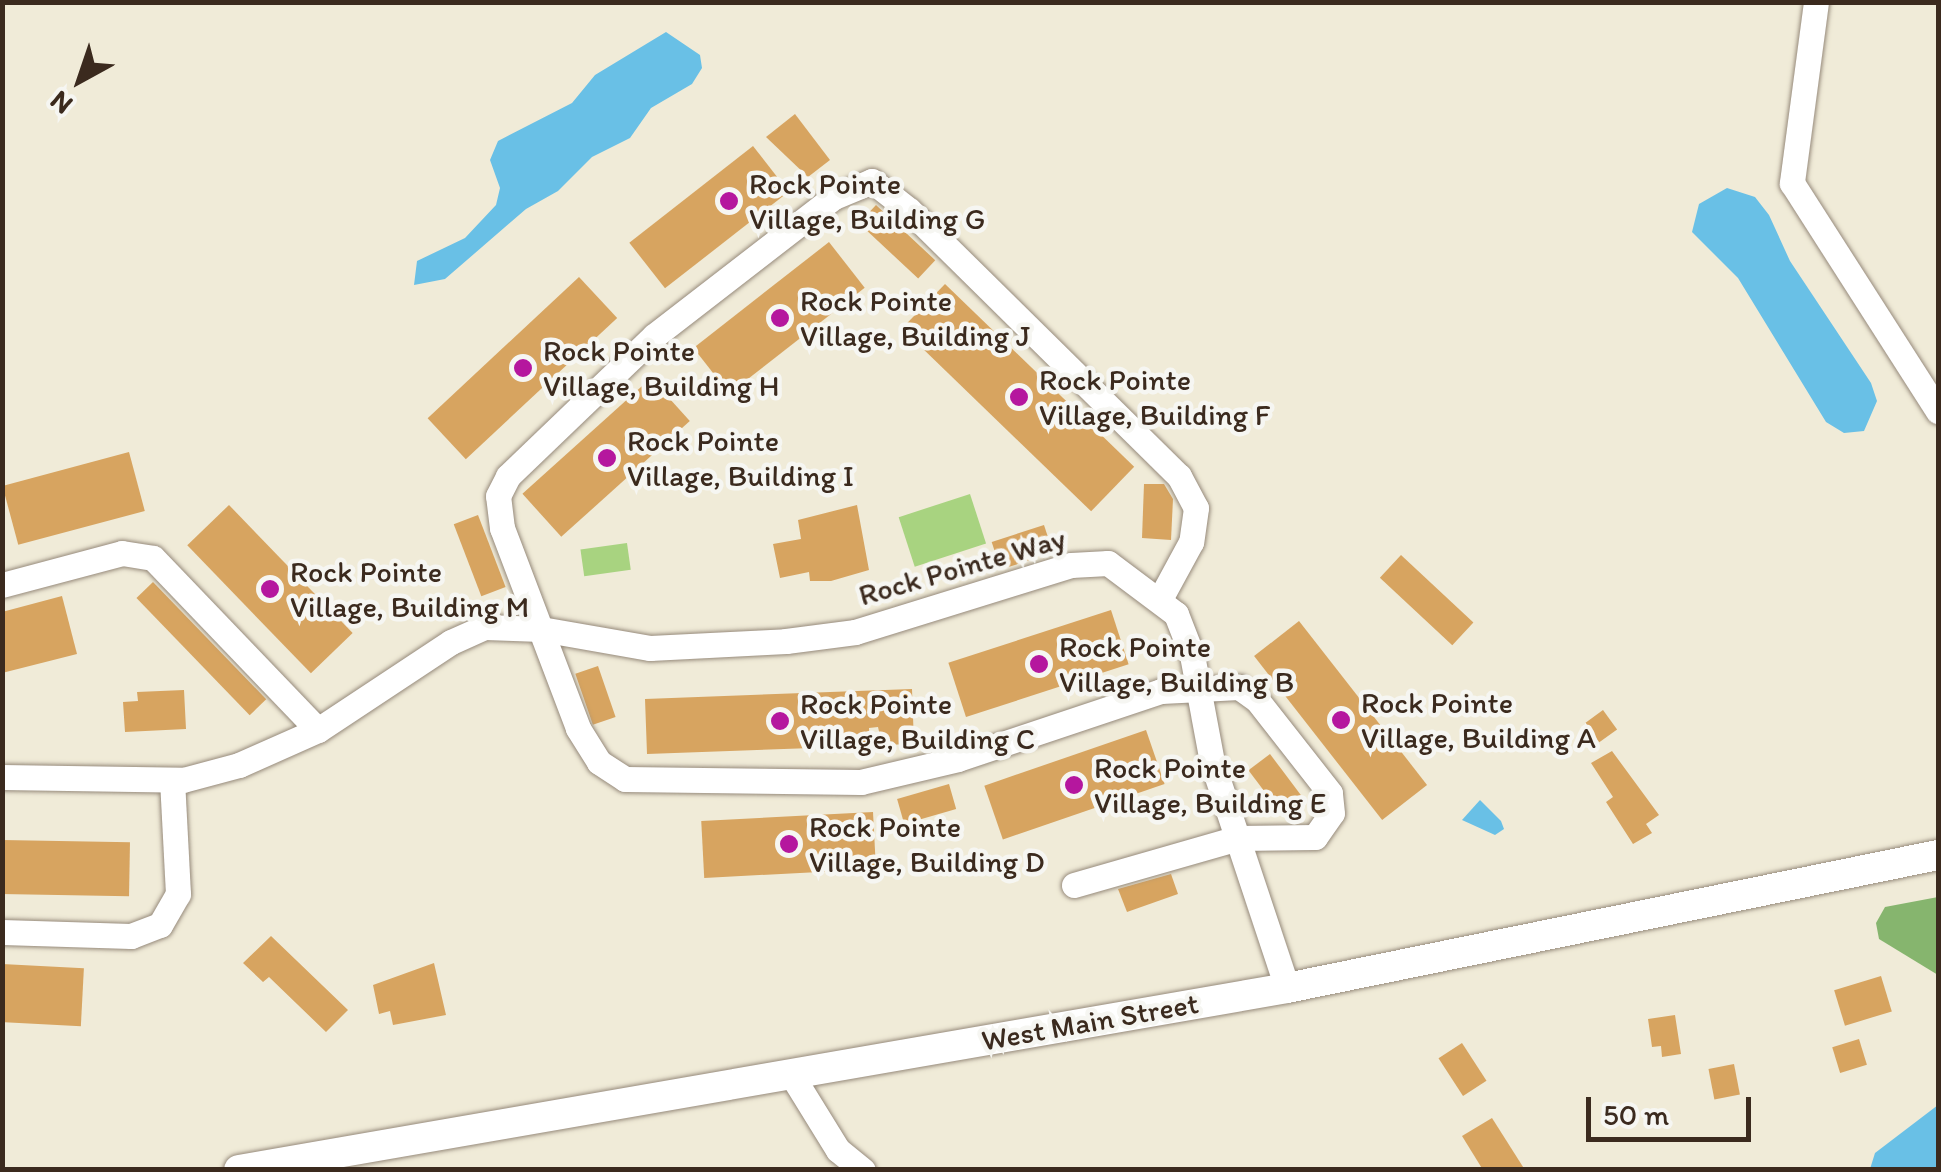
<!DOCTYPE html>
<style>
body{margin:0}
#map{position:relative;width:1941px;height:1172px;overflow:hidden;background:#f0ebd8;font-family:Itim,sans-serif}
div>[style]{position:absolute}
.green>*{inset:0;background:#a8d380;transform-origin:0 0}
.forest>*{inset:0;background:#86b56e}
.water>*{inset:0;background:#69c0e6}
.building>*{inset:0;background:#d7a460;transform-origin:0 0}
.roads{filter:drop-shadow(0 0 2px #968a7b) drop-shadow(0 0 2px #968a7b)}
.minor>*{height:25px;margin:-12.5px;padding:0 12.5px;transform-origin:12.5px;border-radius:12.5px;background:#fff}
.major>*{height:30px;margin:-15px;padding:0 15px;transform-origin:15px;border-radius:15px;background:#fff}
.dots>*{width:28px;height:28px;translate:-50% -50%;box-sizing:border-box;border:5px solid #f6f6f2;border-radius:50%}
span{translate:-50% -50%;white-space:nowrap;text-align:center;line-height:1.15;-webkit-text-stroke:9px #f6f6f2;paint-order:stroke}
.poi-label{font-size:30px;color:#3b2a1e}
.left{translate:0 -50%;text-align:left}
.street-label{font-size:30px;color:#3b2a1e}
.frame{position:absolute;inset:0;border:5px solid #3b2a1e;pointer-events:none}
.north{position:absolute;left:30px;top:30px;width:100px;height:100px;-webkit-text-stroke:8px #f6f6f2;paint-order:stroke;rotate:220deg;font-size:28px;font-weight:700;line-height:40px;text-align:center;color:#3b2a1e}
.north::after{content:'';display:block;margin:auto;width:35px;height:45px;background:#3b2a1e;clip-path:polygon(50% 0,100% 100%,50% 72%,0 100%)}
.scale{position:absolute;left:1586px;top:1097px;width:165px;height:45px;box-sizing:border-box;border:5px solid #3b2a1e;border-top:0;padding-left:12px;font-size:30px;line-height:35px;white-space:nowrap;color:#3b2a1e;-webkit-text-stroke:8px #f6f6f2;paint-order:stroke}
</style>
<div id="map">
<div class="green">
<div style="left:970px;top:494px;width:52px;height:75px;rotate:72deg"></div>
<div style="left:627px;top:543px;width:27px;height:47px;rotate:82deg"></div>
</div>
<div class="forest">
<div style="clip-path:polygon(1938px 897px,1938px 975px,1879px 939px,1876px 923px,1885px 907px)"></div>
</div>
<div class="water">
<div style="clip-path:polygon(666px 32px,700px 55px,702px 68px,692px 84px,651px 108px,630px 138px,592px 157px,558px 191px,526px 209px,445px 279px,414px 285px,417px 261px,465px 238px,496px 205px,500px 188px,490px 160px,498px 141px,572px 103px,595px 75px)"></div>
<div style="clip-path:polygon(1727px 188px,1755px 197px,1769px 215px,1790px 261px,1871px 383px,1877px 401px,1864px 431px,1844px 433px,1826px 422px,1738px 278px,1692px 232px,1699px 204px)"></div>
<div style="clip-path:polygon(1480px 800px,1501px 821px,1504px 829px,1495px 835px,1462px 820px)"></div>
<div style="clip-path:polygon(1938px 1105px,1938px 1169px,1870px 1169px,1875px 1153px)"></div>
</div>
<div class="building">
<div style="clip-path:polygon(795px 114px,830px 160px,808px 177px,766px 137px)"></div>
<div style="left:753px;top:146px;width:58px;height:157px;rotate:52deg"></div>
<div style="left:876px;top:205px;width:81px;height:25px;rotate:43deg"></div>
<div style="left:829px;top:242px;width:58px;height:172px;rotate:52deg"></div>
<div style="left:579px;top:277px;width:56px;height:207px;rotate:47deg"></div>
<div style="left:945px;top:284px;width:263px;height:62px;rotate:44deg"></div>
<div style="left:651px;top:378px;width:58px;height:173px;rotate:48deg"></div>
<div style="left:129px;top:452px;width:61px;height:131px;rotate:75deg"></div>
<div style="clip-path:polygon(1144px 484px,1164px 484px,1173px 499px,1171px 540px,1142px 538px)"></div>
<div style="left:229px;top:505px;width:178px;height:58px;rotate:46deg"></div>
<div style="clip-path:polygon(857px 505px,869px 570px,831px 581px,810px 581px,809px 572px,780px 578px,773px 544px,801px 539px,798px 520px)"></div>
<div style="left:478px;top:515px;width:77px;height:26px;rotate:69deg"></div>
<div style="left:1044px;top:525px;width:29px;height:55px;rotate:72deg"></div>
<div style="left:1401px;top:555px;width:99px;height:31px;rotate:43deg"></div>
<div style="left:153px;top:582px;width:163px;height:23px;rotate:46deg"></div>
<div style="clip-path:polygon(62px 596px,77px 654px,2px 673px,2px 612px)"></div>
<div style="left:1111px;top:610px;width:57px;height:171px;rotate:72deg"></div>
<div style="left:1299px;top:621px;width:208px;height:57px;rotate:52deg"></div>
<div style="left:598px;top:666px;width:54px;height:24px;rotate:71deg"></div>
<div style="clip-path:polygon(912px 689px,914px 744px,882px 745px,878px 727px,869px 728px,870px 746px,647px 754px,645px 699px)"></div>
<div style="clip-path:polygon(184px 690px,186px 729px,125px 732px,123px 702px,138px 701px,137px 692px)"></div>
<div style="left:1603px;top:710px;width:24px;height:22px;rotate:54deg"></div>
<div style="left:1146px;top:730px;width:57px;height:171px;rotate:71deg"></div>
<div style="clip-path:polygon(1612px 751px,1659px 815px,1646px 824px,1652px 833px,1633px 844px,1606px 802px,1613px 797px,1591px 763px)"></div>
<div style="left:1270px;top:754px;width:54px;height:27px;rotate:53deg"></div>
<div style="left:949px;top:784px;width:26px;height:54px;rotate:74deg"></div>
<div style="left:873px;top:812px;width:57px;height:172px;rotate:87deg"></div>
<div style="left:2px;top:840px;width:128px;height:54px;rotate:1deg"></div>
<div style="clip-path:polygon(1171px 874px,1178px 894px,1127px 912px,1118px 889px)"></div>
<div style="clip-path:polygon(271px 936px,348px 1010px,326px 1032px,269px 977px,263px 982px,243px 963px)"></div>
<div style="clip-path:polygon(434px 963px,446px 1015px,393px 1025px,390px 1011px,379px 1014px,373px 985px)"></div>
<div style="left:2px;top:964px;width:82px;height:58px;rotate:3deg"></div>
<div style="left:1881px;top:976px;width:37px;height:49px;rotate:73deg"></div>
<div style="clip-path:polygon(1675px 1015px,1681px 1054px,1662px 1057px,1661px 1046px,1652px 1047px,1648px 1019px)"></div>
<div style="left:1859px;top:1039px;width:27px;height:28px;rotate:73deg"></div>
<div style="left:1462px;top:1043px;width:45px;height:28px;rotate:57deg"></div>
<div style="left:1734px;top:1064px;width:31px;height:26px;rotate:79deg"></div>
<div style="clip-path:polygon(1492px 1118px,1525px 1170px,1483px 1170px,1462px 1136px)"></div>
</div>
<div class="roads">
<div class="minor">
<div style="left:1816px;top:2px;width:183px;rotate:97.6deg"></div>
<div style="left:1792px;top:183px;width:271px;rotate:57.4deg"></div>
<div style="left:2px;top:585px;width:124px;rotate:-14.9deg"></div>
<div style="left:122px;top:553px;width:31px;rotate:9deg"></div>
<div style="left:153px;top:558px;width:238px;rotate:46.2deg"></div>
<div style="left:2px;top:777px;width:181px;rotate:0.9deg"></div>
<div style="left:183px;top:780px;width:58px;rotate:-15deg"></div>
<div style="left:239px;top:765px;width:86px;rotate:-23.9deg"></div>
<div style="left:318px;top:730px;width:159px;rotate:-33.5deg"></div>
<div style="left:451px;top:642px;width:37px;rotate:-24deg"></div>
<div style="left:485px;top:627px;width:56px;rotate:2deg"></div>
<div style="left:541px;top:629px;width:111px;rotate:9.9deg"></div>
<div style="left:650px;top:648px;width:136px;rotate:-2.9deg"></div>
<div style="left:786px;top:641px;width:70px;rotate:-7.4deg"></div>
<div style="left:855px;top:632px;width:226px;rotate:-17.2deg"></div>
<div style="left:1071px;top:565px;width:37px;rotate:-3deg"></div>
<div style="left:1108px;top:563px;width:85px;rotate:36.9deg"></div>
<div style="left:1176px;top:614px;width:44px;rotate:68.7deg"></div>
<div style="left:1192px;top:655px;width:109px;rotate:79.4deg"></div>
<div style="left:1212px;top:762px;width:238px;rotate:71.6deg"></div>
<div style="left:1074px;top:885px;width:171px;rotate:-16deg"></div>
<div style="left:1238px;top:838px;width:77px;rotate:-0.7deg"></div>
<div style="left:1315px;top:837px;width:29px;rotate:-55deg"></div>
<div style="left:1332px;top:813px;width:20px;rotate:-96deg"></div>
<div style="left:1330px;top:793px;width:118px;rotate:-128.1deg"></div>
<div style="left:1257px;top:700px;width:22px;rotate:-144deg"></div>
<div style="left:1239px;top:687px;width:78px;rotate:177.1deg"></div>
<div style="left:1161px;top:691px;width:214px;rotate:161.5deg"></div>
<div style="left:958px;top:759px;width:100px;rotate:166.7deg"></div>
<div style="left:861px;top:782px;width:236px;rotate:-179.3deg"></div>
<div style="left:625px;top:779px;width:31px;rotate:-147deg"></div>
<div style="left:599px;top:762px;width:40px;rotate:-122deg"></div>
<div style="left:578px;top:728px;width:214px;rotate:-110.8deg"></div>
<div style="left:502px;top:528px;width:32px;rotate:-97deg"></div>
<div style="left:498px;top:496px;width:22px;rotate:-63deg"></div>
<div style="left:508px;top:476px;width:202px;rotate:-43.8deg"></div>
<div style="left:654px;top:336px;width:227px;rotate:-37.7deg"></div>
<div style="left:834px;top:197px;width:41px;rotate:-22.8deg"></div>
<div style="left:872px;top:181px;width:47px;rotate:38.1deg"></div>
<div style="left:909px;top:210px;width:379px;rotate:44.6deg"></div>
<div style="left:1179px;top:476px;width:36px;rotate:62deg"></div>
<div style="left:1196px;top:508px;width:34px;rotate:98deg"></div>
<div style="left:1191px;top:542px;width:65px;rotate:118.5deg"></div>
<div style="left:2px;top:932px;width:129px;rotate:1.8deg"></div>
<div style="left:131px;top:936px;width:31px;rotate:-21deg"></div>
<div style="left:160px;top:925px;width:36px;rotate:-60deg"></div>
<div style="left:178px;top:894px;width:114px;rotate:-93deg"></div>
<div style="left:791px;top:1074px;width:89px;rotate:58.3deg"></div>
<div style="left:838px;top:1150px;width:32px;rotate:39deg"></div>
</div>
<div class="major">
<div style="left:239px;top:1170px;width:1064px;rotate:-9.85deg"></div>
<div style="left:1287px;top:988px;width:664px;rotate:-11.55deg"></div>
</div>
</div>
<div class="dots">
<div style="left:729px;top:201px;background:#b5179e"></div>
<div style="left:780px;top:318px;background:#b5179e"></div>
<div style="left:523px;top:368px;background:#b5179e"></div>
<div style="left:1019px;top:397px;background:#b5179e"></div>
<div style="left:607px;top:458px;background:#b5179e"></div>
<div style="left:270px;top:589px;background:#b5179e"></div>
<div style="left:1039px;top:664px;background:#b5179e"></div>
<div style="left:1341px;top:720px;background:#b5179e"></div>
<div style="left:780px;top:721px;background:#b5179e"></div>
<div style="left:1074px;top:785px;background:#b5179e"></div>
<div style="left:789px;top:844px;background:#b5179e"></div>
</div>
<div class="poi-label">
<span class="left" style="left:749px;top:201px">Rock Pointe<br>Village, Building G</span>
<span class="left" style="left:800px;top:318px">Rock Pointe<br>Village, Building J</span>
<span class="left" style="left:543px;top:368px">Rock Pointe<br>Village, Building H</span>
<span class="left" style="left:1039px;top:397px">Rock Pointe<br>Village, Building F</span>
<span class="left" style="left:627px;top:458px">Rock Pointe<br>Village, Building I</span>
<span class="left" style="left:290px;top:589px">Rock Pointe<br>Village, Building M</span>
<span class="left" style="left:1059px;top:664px">Rock Pointe<br>Village, Building B</span>
<span class="left" style="left:1361px;top:720px">Rock Pointe<br>Village, Building A</span>
<span class="left" style="left:800px;top:721px">Rock Pointe<br>Village, Building C</span>
<span class="left" style="left:1094px;top:785px">Rock Pointe<br>Village, Building E</span>
<span class="left" style="left:809px;top:844px">Rock Pointe<br>Village, Building D</span>
</div>
<div class="street-label">
<span style="left:962px;top:567px;rotate:-16deg">Rock Pointe Way</span>
<span style="left:1090px;top:1022px;rotate:-10deg">West Main Street</span>
</div>
<div class="frame"></div>
<div class="north">N</div>
<div class="scale">50 m</div>
</div>
